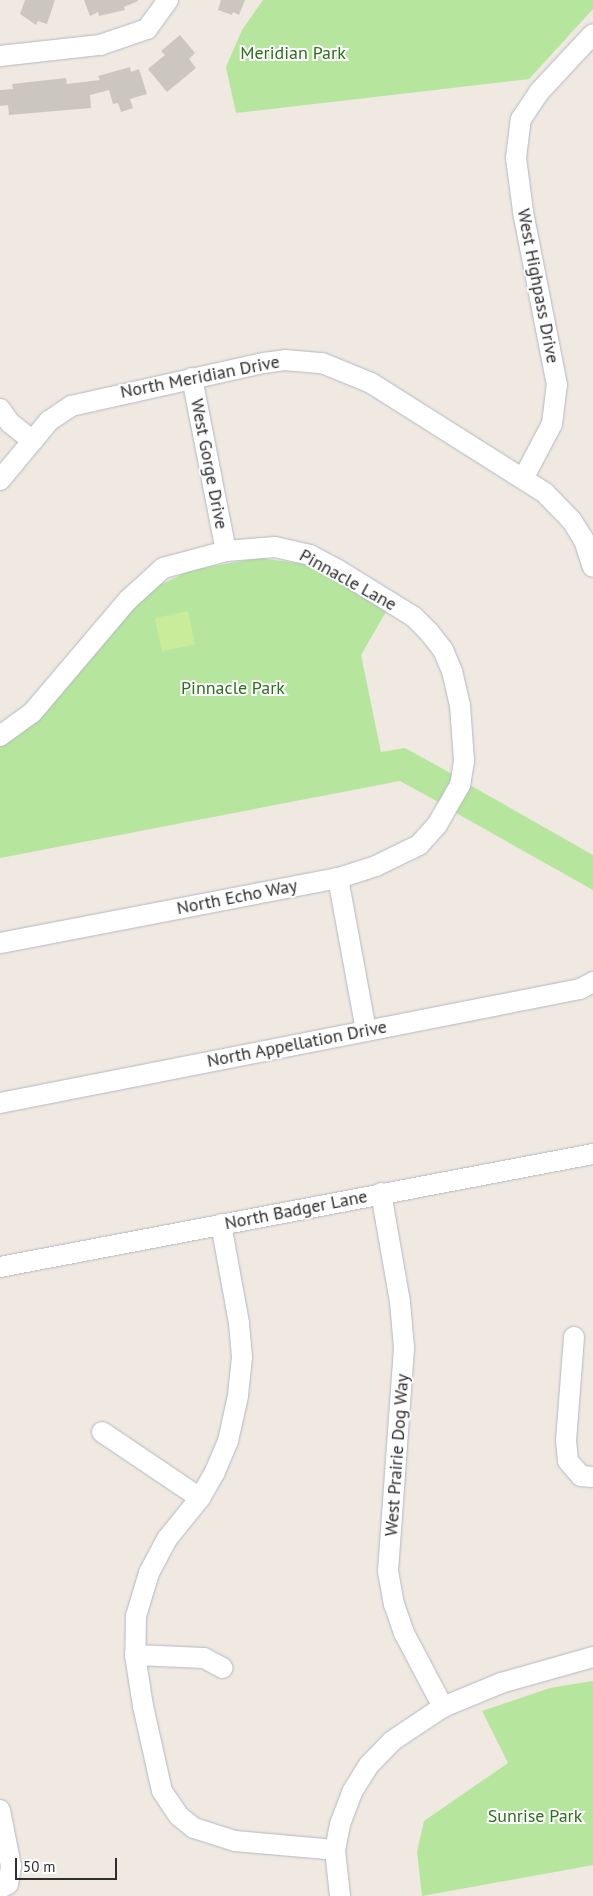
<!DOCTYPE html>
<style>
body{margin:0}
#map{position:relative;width:593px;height:1896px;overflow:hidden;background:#efe9e1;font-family:"PT Sans",sans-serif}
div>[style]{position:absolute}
.green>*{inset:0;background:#b6e59e}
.pitch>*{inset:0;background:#c9ec9a;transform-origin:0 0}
.building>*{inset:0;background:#cbc7bf}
.roads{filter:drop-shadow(0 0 1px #b4b7c1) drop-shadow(0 0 1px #b4b7c1)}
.minor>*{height:20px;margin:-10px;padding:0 10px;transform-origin:10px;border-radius:10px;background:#fff}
span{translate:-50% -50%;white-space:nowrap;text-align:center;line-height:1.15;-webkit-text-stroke:4px #fff;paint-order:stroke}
.park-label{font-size:18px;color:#2c6e1b}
.street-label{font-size:18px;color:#2e2e2e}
.scale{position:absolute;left:15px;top:1858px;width:102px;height:22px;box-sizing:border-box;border:2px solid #2e2e2e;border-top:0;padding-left:6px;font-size:15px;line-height:18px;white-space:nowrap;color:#2e2e2e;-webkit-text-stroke:4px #fff;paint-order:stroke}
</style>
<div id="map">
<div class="green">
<div style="clip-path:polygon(263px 0,593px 0,593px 9px,529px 79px,236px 113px,226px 67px,242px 30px)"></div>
<div style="clip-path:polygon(259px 558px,305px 564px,387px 610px,361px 655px,381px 752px,405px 748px,454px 775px,442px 804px,400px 781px,0 858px,0 743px,134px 606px,158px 586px,191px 570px)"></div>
<div style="clip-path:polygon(468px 784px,593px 855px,593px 890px,456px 813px)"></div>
<div style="clip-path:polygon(593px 1681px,593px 1865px,422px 1896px,417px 1852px,424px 1821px,508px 1763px,482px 1711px,550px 1688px)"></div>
</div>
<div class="pitch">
<div style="left:188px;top:611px;width:34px;height:34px;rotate:78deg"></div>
</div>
<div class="building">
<div style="clip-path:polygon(25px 0,55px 0,47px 24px,38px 21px,36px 25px,20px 14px)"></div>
<div style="clip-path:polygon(84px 0,138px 0,138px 1px,124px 7px,125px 10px,99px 16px,98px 12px,90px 16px)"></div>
<div style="clip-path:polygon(221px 0,245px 0,239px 15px,233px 12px,232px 15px,218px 10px)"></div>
<div style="clip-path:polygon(180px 35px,195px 53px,189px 59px,196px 68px,167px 92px,148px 69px,165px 55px,161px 51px)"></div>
<div style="clip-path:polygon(130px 67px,131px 72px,139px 69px,147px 94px,130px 99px,133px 108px,121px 112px,118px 103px,113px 104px,109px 90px,90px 95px,91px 108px,9px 115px,8px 105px,0 106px,0 90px,13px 89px,12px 84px,66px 78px,67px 84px,100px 80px,98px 76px)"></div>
</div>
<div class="roads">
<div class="minor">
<div style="left:0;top:56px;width:101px;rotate:-6.3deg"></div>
<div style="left:100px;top:45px;width:50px;rotate:-18.8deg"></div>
<div style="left:147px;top:29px;width:36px;rotate:-54deg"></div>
<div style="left:192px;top:378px;width:176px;rotate:78.9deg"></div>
<div style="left:0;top:409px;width:17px;rotate:54deg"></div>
<div style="left:10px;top:423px;width:29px;rotate:38deg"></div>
<div style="left:524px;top:477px;width:60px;rotate:-62.2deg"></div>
<div style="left:552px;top:424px;width:39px;rotate:-83deg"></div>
<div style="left:557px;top:385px;width:177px;rotate:-101.1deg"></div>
<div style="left:523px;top:211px;width:53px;rotate:-97.5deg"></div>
<div style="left:516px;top:158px;width:39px;rotate:-83deg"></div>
<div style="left:521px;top:119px;width:32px;rotate:-56deg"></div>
<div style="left:539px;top:92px;width:79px;rotate:-47deg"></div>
<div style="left:0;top:480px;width:77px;rotate:-50.3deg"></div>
<div style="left:49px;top:421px;width:27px;rotate:-34deg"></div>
<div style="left:71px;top:406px;width:198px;rotate:-12.6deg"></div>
<div style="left:264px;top:363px;width:21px;rotate:-8deg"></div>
<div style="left:285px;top:360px;width:37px;rotate:5deg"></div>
<div style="left:322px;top:363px;width:53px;rotate:22.2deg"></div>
<div style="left:371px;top:383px;width:206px;rotate:32.3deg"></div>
<div style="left:545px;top:493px;width:39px;rotate:46deg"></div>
<div style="left:572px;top:521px;width:22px;rotate:58deg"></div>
<div style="left:584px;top:540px;width:28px;rotate:72deg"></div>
<div style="left:0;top:736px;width:39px;rotate:-36deg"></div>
<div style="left:32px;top:713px;width:148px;rotate:-49.7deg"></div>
<div style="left:128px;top:600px;width:47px;rotate:-42.4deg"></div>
<div style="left:163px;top:568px;width:65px;rotate:-15.1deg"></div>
<div style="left:226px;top:551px;width:49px;rotate:-4.7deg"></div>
<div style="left:275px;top:547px;width:36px;rotate:13deg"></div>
<div style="left:310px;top:555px;width:32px;rotate:28deg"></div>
<div style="left:338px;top:570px;width:89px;rotate:31.7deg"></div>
<div style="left:414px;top:617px;width:21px;rotate:45deg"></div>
<div style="left:429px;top:632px;width:23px;rotate:52deg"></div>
<div style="left:443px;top:650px;width:23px;rotate:67deg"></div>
<div style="left:452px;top:671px;width:36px;rotate:77deg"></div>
<div style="left:460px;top:706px;width:55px;rotate:85.8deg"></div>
<div style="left:464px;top:761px;width:24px;rotate:99deg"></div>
<div style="left:460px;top:785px;width:46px;rotate:119.9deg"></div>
<div style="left:437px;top:825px;width:27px;rotate:132deg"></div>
<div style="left:419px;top:845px;width:48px;rotate:154deg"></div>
<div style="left:376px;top:866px;width:40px;rotate:162deg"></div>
<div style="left:338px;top:878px;width:344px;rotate:169.1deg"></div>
<div style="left:338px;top:878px;width:155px;rotate:79.6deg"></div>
<div style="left:0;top:1103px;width:591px;rotate:-11.12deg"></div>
<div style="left:580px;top:989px;width:15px;rotate:-28deg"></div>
<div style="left:381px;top:1193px;width:111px;rotate:80.1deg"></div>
<div style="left:400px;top:1302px;width:46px;rotate:85deg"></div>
<div style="left:404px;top:1348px;width:224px;rotate:94.1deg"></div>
<div style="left:388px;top:1571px;width:34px;rotate:80deg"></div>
<div style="left:394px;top:1604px;width:31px;rotate:71deg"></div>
<div style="left:404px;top:1633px;width:84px;rotate:62.2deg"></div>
<div style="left:221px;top:1224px;width:101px;rotate:79.7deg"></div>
<div style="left:239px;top:1323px;width:34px;rotate:85deg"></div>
<div style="left:242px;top:1357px;width:39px;rotate:96deg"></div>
<div style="left:238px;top:1396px;width:46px;rotate:102.5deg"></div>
<div style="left:228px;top:1441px;width:34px;rotate:113deg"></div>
<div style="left:215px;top:1472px;width:30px;rotate:120deg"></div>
<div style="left:200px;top:1498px;width:53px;rotate:128.8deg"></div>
<div style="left:167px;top:1539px;width:38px;rotate:118deg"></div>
<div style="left:149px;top:1573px;width:45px;rotate:106.8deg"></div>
<div style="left:136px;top:1616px;width:39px;rotate:91deg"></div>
<div style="left:135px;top:1655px;width:52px;rotate:81.1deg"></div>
<div style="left:143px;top:1706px;width:87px;rotate:77.4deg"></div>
<div style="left:162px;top:1791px;width:30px;rotate:56deg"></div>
<div style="left:179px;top:1816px;width:19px;rotate:39deg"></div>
<div style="left:194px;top:1828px;width:43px;rotate:17.6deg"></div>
<div style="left:235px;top:1841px;width:100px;rotate:5.1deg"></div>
<div style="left:0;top:1267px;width:604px;rotate:-10.79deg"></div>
<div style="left:574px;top:1337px;width:104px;rotate:94.4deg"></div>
<div style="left:566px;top:1441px;width:20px;rotate:84deg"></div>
<div style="left:568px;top:1461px;width:20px;rotate:49deg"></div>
<div style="left:581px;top:1476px;width:12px;rotate:5deg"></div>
<div style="left:102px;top:1432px;width:118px;rotate:34deg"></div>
<div style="left:135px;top:1655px;width:69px;rotate:2.5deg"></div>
<div style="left:204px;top:1658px;width:21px;rotate:28deg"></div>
<div style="left:0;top:1810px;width:57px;rotate:78.9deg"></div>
<div style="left:11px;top:1866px;width:18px;rotate:99deg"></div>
<div style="left:8px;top:1884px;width:9px;rotate:153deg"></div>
<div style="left:340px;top:1896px;width:46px;rotate:-96.2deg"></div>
<div style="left:335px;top:1850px;width:26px;rotate:-79deg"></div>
<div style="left:340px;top:1824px;width:34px;rotate:-69deg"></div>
<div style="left:352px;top:1792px;width:32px;rotate:-58deg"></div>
<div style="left:369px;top:1765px;width:33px;rotate:-46deg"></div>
<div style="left:392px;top:1741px;width:61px;rotate:-33.7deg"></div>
<div style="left:443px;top:1707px;width:63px;rotate:-22.5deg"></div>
<div style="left:501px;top:1683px;width:96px;rotate:-15.8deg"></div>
</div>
</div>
<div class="park-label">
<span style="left:293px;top:53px">Meridian Park</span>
<span style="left:233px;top:688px">Pinnacle Park</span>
<span style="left:535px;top:1816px">Sunrise Park</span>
</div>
<div class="street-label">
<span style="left:538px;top:286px;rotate:79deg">West Highpass Drive</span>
<span style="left:200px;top:377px;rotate:-11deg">North Meridian Drive</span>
<span style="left:209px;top:464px;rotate:79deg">West Gorge Drive</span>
<span style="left:348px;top:580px;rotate:29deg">Pinnacle Lane</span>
<span style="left:237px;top:897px;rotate:-11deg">North Echo Way</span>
<span style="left:297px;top:1044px;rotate:-11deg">North Appellation Drive</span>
<span style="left:296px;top:1210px;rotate:-11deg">North Badger Lane</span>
<span style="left:397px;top:1455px;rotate:-86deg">West Prairie Dog Way</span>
</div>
<div class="scale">50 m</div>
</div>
